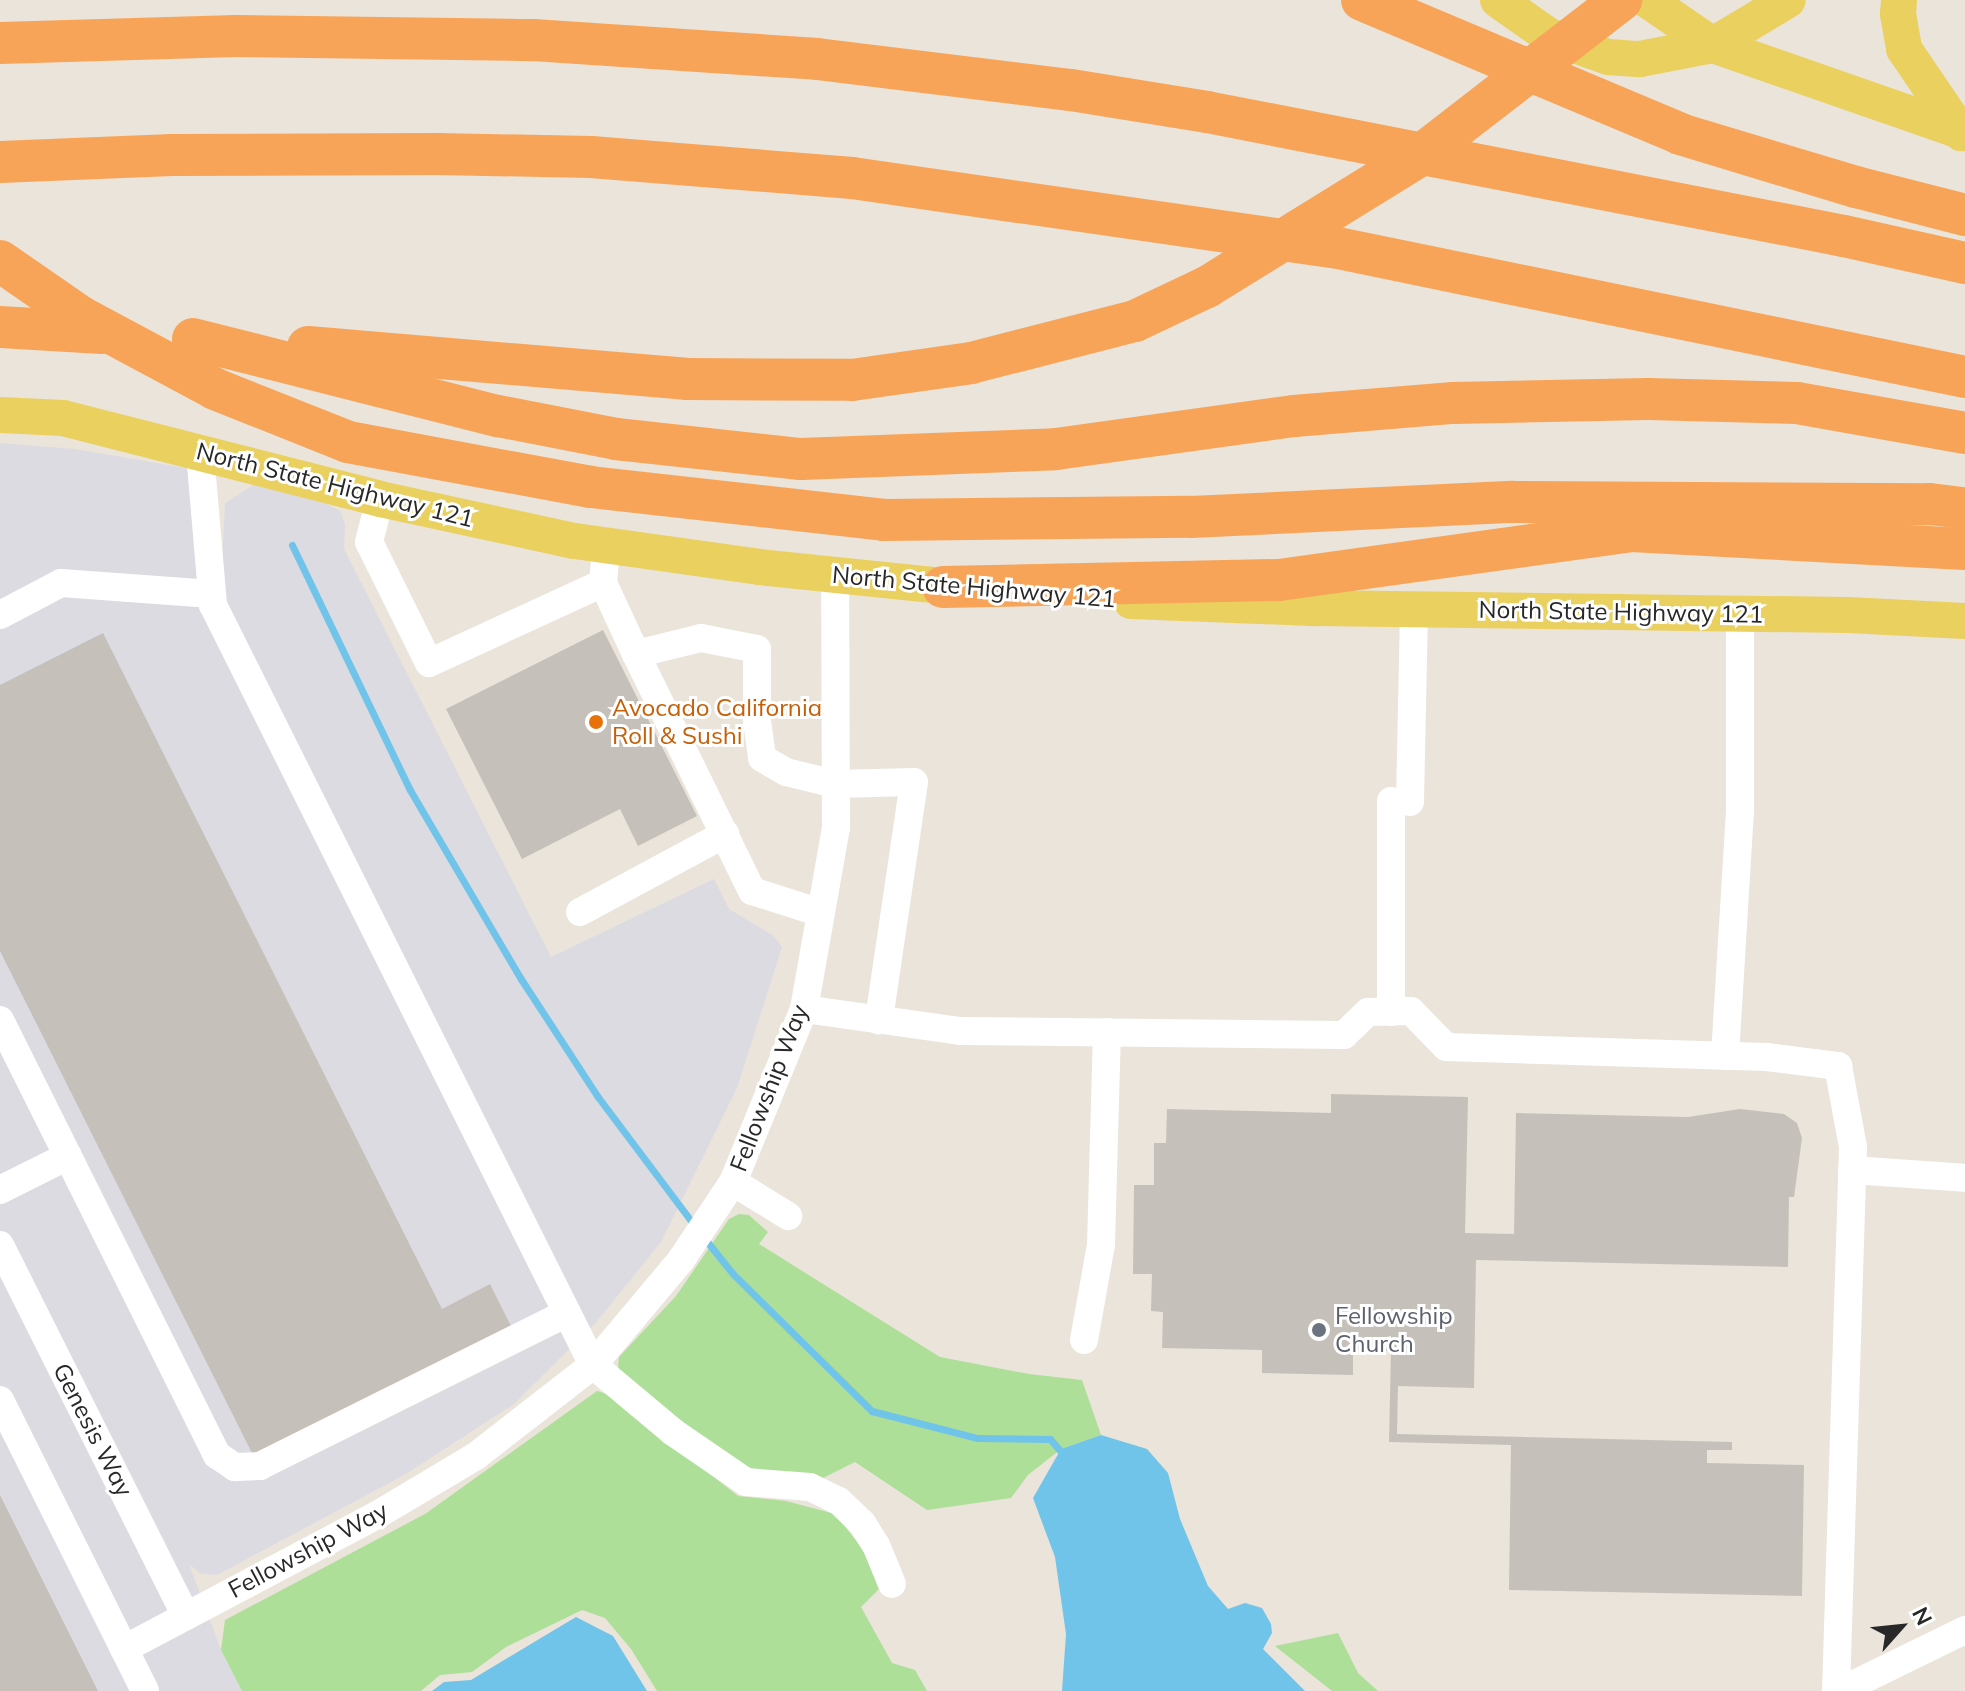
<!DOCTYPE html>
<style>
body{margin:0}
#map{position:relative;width:1965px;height:1691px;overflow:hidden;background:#eae4da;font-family:Mulish,sans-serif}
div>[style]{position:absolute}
.industrial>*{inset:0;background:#dddbe2}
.green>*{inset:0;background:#addf98}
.water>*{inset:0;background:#70c3e9}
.stream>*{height:7px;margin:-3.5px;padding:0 3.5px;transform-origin:3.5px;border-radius:3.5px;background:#70c3e9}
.building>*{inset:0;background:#c5c1ba}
.minor>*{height:28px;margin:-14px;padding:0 14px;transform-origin:14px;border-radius:14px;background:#fff}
.major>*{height:36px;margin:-18px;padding:0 18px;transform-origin:18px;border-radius:18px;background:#ead05f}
.highway>*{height:42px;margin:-21px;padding:0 21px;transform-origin:21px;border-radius:21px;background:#f7a458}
.dots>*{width:22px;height:22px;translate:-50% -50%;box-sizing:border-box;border:4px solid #fff;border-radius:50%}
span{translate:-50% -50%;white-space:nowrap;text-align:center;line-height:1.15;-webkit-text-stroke:6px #fff;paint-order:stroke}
.street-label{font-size:24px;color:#282828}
.food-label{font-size:24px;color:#c56008}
.left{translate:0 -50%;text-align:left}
.worship-label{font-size:24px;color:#5b616d}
.north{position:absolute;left:1861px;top:1587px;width:80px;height:80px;-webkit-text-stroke:6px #fff;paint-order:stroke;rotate:63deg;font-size:22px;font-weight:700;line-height:32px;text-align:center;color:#282828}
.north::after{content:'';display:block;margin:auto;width:28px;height:36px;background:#282828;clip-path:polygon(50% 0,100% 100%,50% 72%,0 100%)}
</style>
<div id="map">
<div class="industrial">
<div style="clip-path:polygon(0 443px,75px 449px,186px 468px,201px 492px,195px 561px,222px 563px,225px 503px,255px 484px,321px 501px,340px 511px,345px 524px,344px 549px,551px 957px,714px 879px,729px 909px,774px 936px,782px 947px,737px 1088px,661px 1242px,598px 1320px,514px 1404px,406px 1474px,217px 1575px,201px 1574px,189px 1564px,221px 1650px,242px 1691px,0 1691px)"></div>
</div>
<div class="green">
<div style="clip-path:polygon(739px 1214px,749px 1215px,768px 1232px,759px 1244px,940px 1357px,1029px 1374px,1082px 1380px,1101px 1435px,1061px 1449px,1028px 1475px,1011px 1498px,927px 1510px,855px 1462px,819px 1480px,748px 1474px,631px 1387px,618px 1369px,619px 1357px,676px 1296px,729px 1219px)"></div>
<div style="clip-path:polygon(597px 1391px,610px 1395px,738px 1496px,786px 1501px,835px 1514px,869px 1557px,879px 1589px,861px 1607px,892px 1663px,915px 1670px,927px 1691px,657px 1691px,631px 1649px,605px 1618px,582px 1610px,506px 1647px,472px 1672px,440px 1675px,421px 1691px,242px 1691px,221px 1650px,225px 1620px,425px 1514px)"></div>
<div style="clip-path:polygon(1338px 1633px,1358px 1673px,1378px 1691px,1332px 1691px,1275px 1646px)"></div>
</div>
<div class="water">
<div style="clip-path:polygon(1101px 1435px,1147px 1449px,1168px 1473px,1180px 1519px,1208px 1586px,1228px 1609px,1245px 1603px,1262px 1608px,1271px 1624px,1272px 1633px,1263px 1649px,1305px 1691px,1062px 1691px,1066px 1634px,1055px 1557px,1033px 1498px,1061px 1449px)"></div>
<div style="clip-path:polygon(576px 1617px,613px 1636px,647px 1691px,432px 1691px,444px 1682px,471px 1680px)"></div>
</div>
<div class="stream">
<div style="left:292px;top:545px;width:272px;rotate:64.3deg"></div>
<div style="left:410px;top:790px;width:219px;rotate:59.6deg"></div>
<div style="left:521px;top:979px;width:141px;rotate:56.9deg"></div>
<div style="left:598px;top:1097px;width:161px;rotate:53.1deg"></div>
<div style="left:705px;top:1239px;width:45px;rotate:51.3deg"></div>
<div style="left:733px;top:1274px;width:195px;rotate:44.6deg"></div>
<div style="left:872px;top:1411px;width:108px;rotate:14.4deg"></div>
<div style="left:977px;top:1438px;width:73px;rotate:0.8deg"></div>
<div style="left:1050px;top:1439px;width:21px;rotate:49deg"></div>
</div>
<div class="building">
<div style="clip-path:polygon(603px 630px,697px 816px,638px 846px,620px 809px,522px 859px,446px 709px)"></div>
<div style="clip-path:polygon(103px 633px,442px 1309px,490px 1284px,512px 1328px,254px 1457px,0 951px,0 685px)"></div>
<div style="clip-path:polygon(1331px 1094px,1468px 1097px,1465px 1233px,1514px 1234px,1516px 1113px,1688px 1117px,1740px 1109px,1784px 1114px,1797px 1123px,1802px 1138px,1794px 1197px,1789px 1197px,1788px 1267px,1476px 1260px,1474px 1388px,1398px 1386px,1397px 1434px,1732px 1442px,1732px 1450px,1707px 1450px,1707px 1463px,1804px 1465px,1802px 1596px,1509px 1590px,1511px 1445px,1389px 1442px,1391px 1351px,1353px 1350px,1353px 1375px,1262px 1373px,1262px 1350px,1162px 1348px,1163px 1312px,1151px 1311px,1152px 1274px,1133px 1274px,1134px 1185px,1154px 1185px,1154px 1143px,1166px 1143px,1167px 1109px,1331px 1113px)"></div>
<div style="clip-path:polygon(0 1495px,98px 1691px,0 1691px)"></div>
</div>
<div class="minor">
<div style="left:200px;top:453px;width:153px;rotate:85.1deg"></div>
<div style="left:213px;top:605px;width:850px;rotate:63.43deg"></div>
<div style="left:593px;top:1365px;width:104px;rotate:39.9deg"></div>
<div style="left:673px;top:1432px;width:88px;rotate:34.4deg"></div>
<div style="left:746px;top:1482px;width:64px;rotate:4.5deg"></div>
<div style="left:810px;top:1487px;width:32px;rotate:26deg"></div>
<div style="left:839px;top:1501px;width:32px;rotate:44deg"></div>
<div style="left:862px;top:1523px;width:26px;rotate:58deg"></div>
<div style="left:876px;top:1545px;width:42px;rotate:67.7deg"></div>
<div style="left:380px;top:499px;width:44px;rotate:104.3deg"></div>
<div style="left:369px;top:542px;width:135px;rotate:63.6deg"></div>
<div style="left:429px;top:663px;width:192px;rotate:-24.7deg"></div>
<div style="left:603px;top:583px;width:37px;rotate:-85deg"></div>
<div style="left:603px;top:583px;width:78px;rotate:65.1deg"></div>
<div style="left:0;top:615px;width:69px;rotate:-27.7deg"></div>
<div style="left:61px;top:583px;width:151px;rotate:4.2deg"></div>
<div style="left:1410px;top:802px;width:193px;rotate:-88.8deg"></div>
<div style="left:580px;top:912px;width:165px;rotate:-28.3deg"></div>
<div style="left:821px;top:913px;width:72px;rotate:-162.3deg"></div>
<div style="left:752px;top:891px;width:264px;rotate:-116.1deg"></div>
<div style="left:636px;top:654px;width:67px;rotate:-13.8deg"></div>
<div style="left:701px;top:638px;width:57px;rotate:11.1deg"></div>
<div style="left:757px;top:649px;width:72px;rotate:90deg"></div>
<div style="left:757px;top:721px;width:37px;rotate:82deg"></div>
<div style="left:762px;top:758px;width:28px;rotate:30deg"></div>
<div style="left:786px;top:772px;width:50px;rotate:13.8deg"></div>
<div style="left:835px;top:784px;width:79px;rotate:-1.5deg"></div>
<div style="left:914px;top:782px;width:241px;rotate:98.4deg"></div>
<div style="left:804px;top:1009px;width:158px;rotate:8deg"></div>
<div style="left:960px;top:1031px;width:384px;rotate:0.6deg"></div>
<div style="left:1344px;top:1035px;width:33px;rotate:-44deg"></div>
<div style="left:1368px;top:1012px;width:43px;rotate:-1.3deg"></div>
<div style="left:1411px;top:1011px;width:50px;rotate:45.8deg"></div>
<div style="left:1446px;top:1047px;width:321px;rotate:1.8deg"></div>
<div style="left:1767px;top:1057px;width:72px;rotate:7.2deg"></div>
<div style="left:1838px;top:1066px;width:82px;rotate:79.5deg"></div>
<div style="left:1853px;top:1147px;width:544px;rotate:91.79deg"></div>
<div style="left:1391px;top:1012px;width:211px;rotate:-90deg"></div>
<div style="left:0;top:1020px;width:486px;rotate:63.5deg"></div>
<div style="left:217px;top:1455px;width:22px;rotate:34deg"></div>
<div style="left:235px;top:1467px;width:25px;rotate:-2deg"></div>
<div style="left:260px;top:1466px;width:343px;rotate:-26.5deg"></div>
<div style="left:1725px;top:1056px;width:246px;rotate:-86.5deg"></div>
<div style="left:1740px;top:810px;width:196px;rotate:-90deg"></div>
<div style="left:1852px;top:1170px;width:113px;rotate:4deg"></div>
<div style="left:733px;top:1182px;width:65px;rotate:31.7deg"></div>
<div style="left:0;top:1190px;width:76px;rotate:-26.6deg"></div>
<div style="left:0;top:1245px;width:415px;rotate:63.4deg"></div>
<div style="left:1084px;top:1340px;width:97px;rotate:-79.9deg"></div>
<div style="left:1101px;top:1245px;width:213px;rotate:-88.4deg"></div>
<div style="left:0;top:1400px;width:325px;rotate:63.5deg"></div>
<div style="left:124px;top:1649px;width:286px;rotate:-27.9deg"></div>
<div style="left:377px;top:1515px;width:115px;rotate:-30.8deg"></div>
<div style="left:476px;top:1456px;width:148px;rotate:-37.9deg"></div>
<div style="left:593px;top:1365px;width:137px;rotate:-50deg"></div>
<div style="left:681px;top:1260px;width:94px;rotate:-56.3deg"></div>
<div style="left:733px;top:1182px;width:187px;rotate:-67.7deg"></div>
<div style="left:804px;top:1009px;width:185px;rotate:-80deg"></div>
<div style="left:836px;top:827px;width:252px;rotate:-90.2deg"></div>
<div style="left:1840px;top:1691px;width:139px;rotate:-26deg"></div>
</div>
<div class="major">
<div style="left:1498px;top:0;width:62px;rotate:35.2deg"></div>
<div style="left:1549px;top:36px;width:63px;rotate:19.6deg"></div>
<div style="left:1608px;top:57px;width:32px;rotate:4deg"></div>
<div style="left:1640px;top:59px;width:74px;rotate:-10.9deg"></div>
<div style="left:1713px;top:45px;width:87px;rotate:-31deg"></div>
<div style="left:1647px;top:0;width:80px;rotate:34.3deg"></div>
<div style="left:1713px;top:45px;width:267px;rotate:19.2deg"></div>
<div style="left:1899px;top:0;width:14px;rotate:94deg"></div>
<div style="left:1898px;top:14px;width:36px;rotate:80deg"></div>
<div style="left:1904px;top:49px;width:102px;rotate:55.8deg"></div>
<div style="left:0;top:415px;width:63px;rotate:2.7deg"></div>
<div style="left:63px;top:418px;width:327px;rotate:14.3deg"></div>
<div style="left:380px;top:499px;width:199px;rotate:12.2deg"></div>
<div style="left:575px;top:541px;width:186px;rotate:8deg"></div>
<div style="left:759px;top:567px;width:214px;rotate:5.9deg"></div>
<div style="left:1131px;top:601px;width:186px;rotate:2.2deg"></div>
<div style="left:1317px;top:608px;width:531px;rotate:0.76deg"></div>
<div style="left:1848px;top:615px;width:117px;rotate:2.9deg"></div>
</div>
<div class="highway">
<div style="left:1362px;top:0;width:345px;rotate:22.8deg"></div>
<div style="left:1680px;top:134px;width:184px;rotate:16.8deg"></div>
<div style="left:1856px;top:187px;width:113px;rotate:14.4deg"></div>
<div style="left:0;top:43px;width:236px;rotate:-1.7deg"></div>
<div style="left:236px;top:36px;width:297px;rotate:0.8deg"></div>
<div style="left:533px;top:40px;width:285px;rotate:3.8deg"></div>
<div style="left:817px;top:59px;width:256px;rotate:7deg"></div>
<div style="left:1071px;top:90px;width:138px;rotate:9.2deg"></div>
<div style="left:1207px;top:112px;width:649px;rotate:11.02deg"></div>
<div style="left:1844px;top:236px;width:124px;rotate:12.6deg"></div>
<div style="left:0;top:162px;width:172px;rotate:-2.3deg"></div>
<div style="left:172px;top:155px;width:265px;rotate:-0.2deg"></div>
<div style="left:437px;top:154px;width:154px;rotate:1.1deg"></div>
<div style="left:591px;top:157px;width:262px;rotate:4.6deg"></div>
<div style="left:852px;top:178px;width:486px;rotate:8.2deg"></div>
<div style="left:1333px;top:247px;width:645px;rotate:11.62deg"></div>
<div style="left:0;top:261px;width:98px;rotate:34.7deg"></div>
<div style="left:81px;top:317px;width:152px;rotate:28.2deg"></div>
<div style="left:215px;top:389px;width:143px;rotate:21.7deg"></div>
<div style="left:348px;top:442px;width:247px;rotate:10.5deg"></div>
<div style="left:591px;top:487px;width:295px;rotate:6.4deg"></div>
<div style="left:884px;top:520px;width:307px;rotate:-0.6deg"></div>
<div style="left:1191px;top:517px;width:322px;rotate:-2.7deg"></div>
<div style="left:1513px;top:502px;width:417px;rotate:0.3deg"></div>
<div style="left:1930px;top:504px;width:35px;rotate:7deg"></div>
<div style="left:0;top:327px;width:102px;rotate:3.4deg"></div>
<div style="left:193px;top:339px;width:315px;rotate:14.2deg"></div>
<div style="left:498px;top:416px;width:120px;rotate:11deg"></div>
<div style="left:616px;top:439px;width:186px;rotate:6.2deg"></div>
<div style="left:801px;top:459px;width:255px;rotate:-2.2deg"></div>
<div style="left:1056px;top:449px;width:240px;rotate:-7.9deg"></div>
<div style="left:1294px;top:416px;width:160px;rotate:-4.7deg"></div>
<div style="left:1453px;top:403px;width:195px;rotate:-1.2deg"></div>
<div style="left:1648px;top:399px;width:149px;rotate:1.5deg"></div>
<div style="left:1797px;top:403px;width:171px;rotate:10.1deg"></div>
<div style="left:308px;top:347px;width:379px;rotate:4.8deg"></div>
<div style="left:686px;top:379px;width:166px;rotate:0.3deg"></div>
<div style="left:852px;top:380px;width:120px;rotate:-8.1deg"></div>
<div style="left:971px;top:363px;width:169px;rotate:-14.4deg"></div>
<div style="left:1135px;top:321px;width:80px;rotate:-25.3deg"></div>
<div style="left:1207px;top:287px;width:253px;rotate:-31.7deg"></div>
<div style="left:1422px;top:154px;width:252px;rotate:-37.7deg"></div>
<div style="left:943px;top:587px;width:336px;rotate:-1.2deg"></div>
<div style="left:1279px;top:580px;width:355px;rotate:-7.9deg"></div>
<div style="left:1631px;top:531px;width:334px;rotate:3.1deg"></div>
</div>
<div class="dots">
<div style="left:596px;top:722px;background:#e8710a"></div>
<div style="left:1319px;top:1330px;background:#6b7280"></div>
</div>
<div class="street-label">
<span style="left:335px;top:485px;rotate:14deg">North State Highway 121</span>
<span style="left:974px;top:587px;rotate:5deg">North State Highway 121</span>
<span style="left:1621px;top:612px;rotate:1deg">North State Highway 121</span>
<span style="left:769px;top:1088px;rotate:-69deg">Fellowship Way</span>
<span style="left:93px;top:1430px;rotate:63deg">Genesis Way</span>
<span style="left:308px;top:1550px;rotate:-28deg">Fellowship Way</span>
</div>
<div class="food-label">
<span class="left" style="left:612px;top:722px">Avocado California<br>Roll &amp; Sushi</span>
</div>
<div class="worship-label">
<span class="left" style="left:1335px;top:1330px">Fellowship<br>Church</span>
</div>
<div class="north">N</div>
</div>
